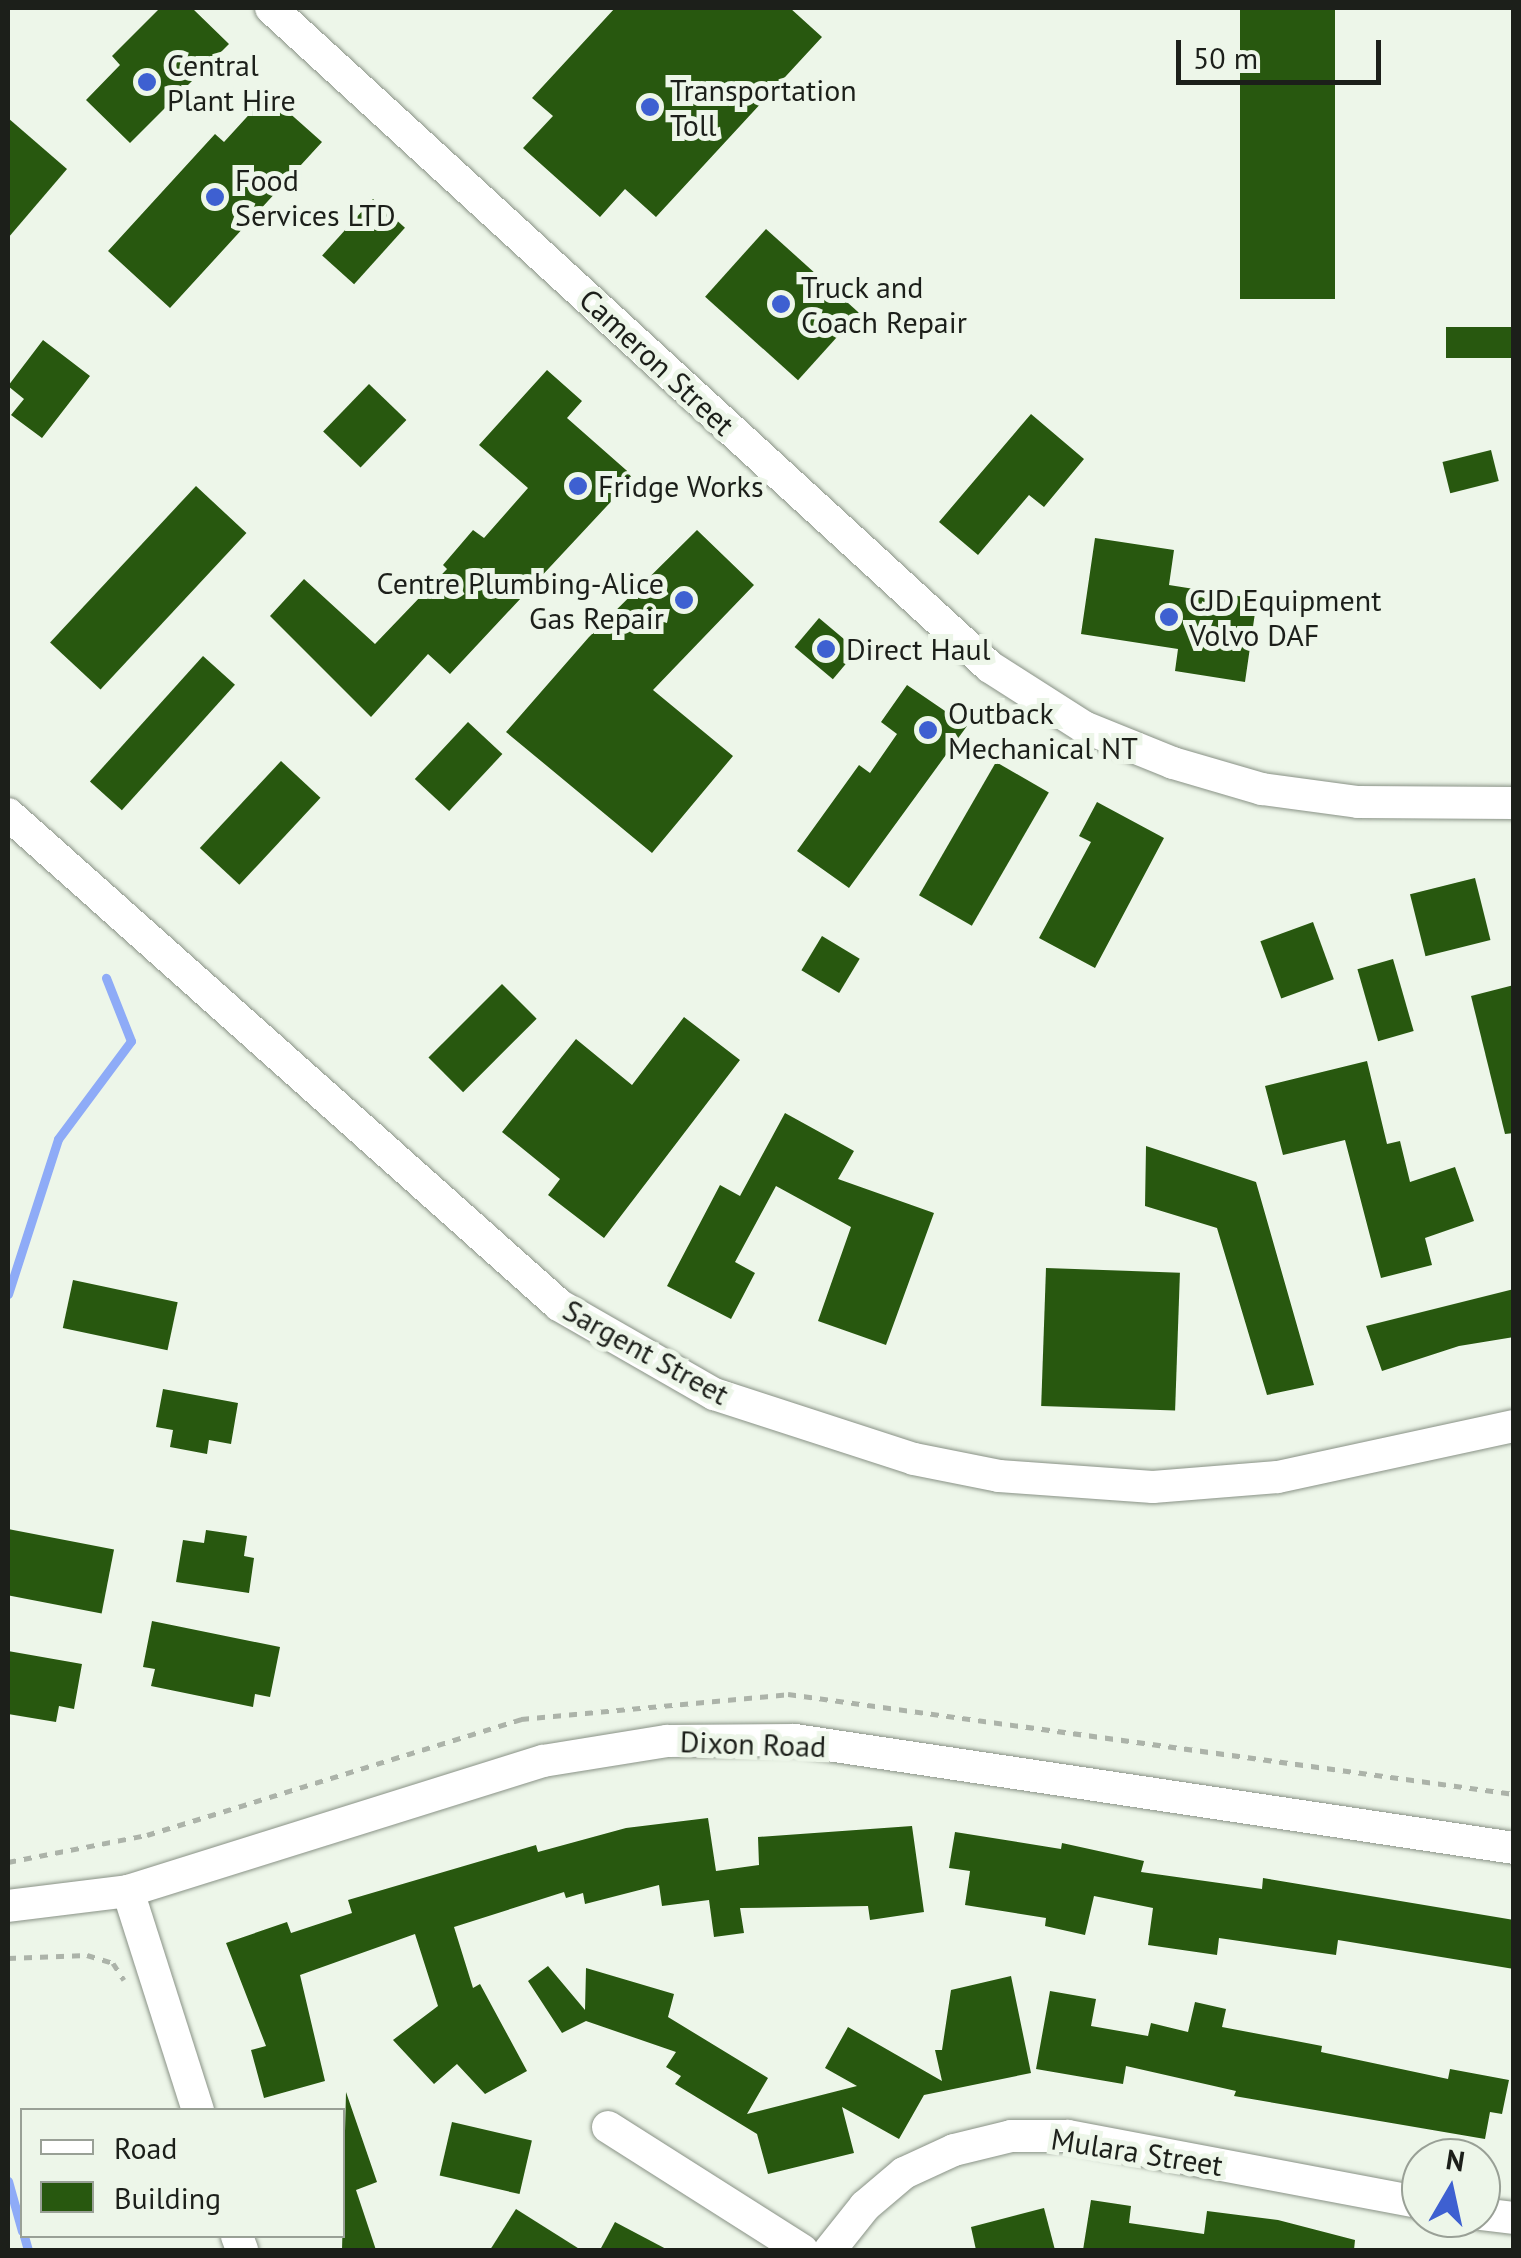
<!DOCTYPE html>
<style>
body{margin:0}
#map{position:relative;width:1521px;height:2258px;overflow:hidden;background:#edf6e9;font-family:"PT Sans",sans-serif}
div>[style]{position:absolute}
.stream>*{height:9px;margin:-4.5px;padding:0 4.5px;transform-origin:4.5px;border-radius:4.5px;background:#8eabf7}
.building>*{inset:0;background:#28580f;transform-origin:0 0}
.path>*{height:5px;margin-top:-2.5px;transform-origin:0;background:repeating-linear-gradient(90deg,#acb3a9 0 8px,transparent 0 16px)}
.roads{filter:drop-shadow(0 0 2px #899286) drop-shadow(0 0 2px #899286)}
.street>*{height:32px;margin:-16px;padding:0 16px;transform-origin:16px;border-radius:16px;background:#fff}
.dots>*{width:28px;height:28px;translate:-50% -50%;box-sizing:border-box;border:5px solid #edf6e9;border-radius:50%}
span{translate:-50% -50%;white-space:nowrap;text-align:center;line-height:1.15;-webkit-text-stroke:10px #edf6e9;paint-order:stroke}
.poi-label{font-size:30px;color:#1c1f1a}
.left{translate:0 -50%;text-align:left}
.right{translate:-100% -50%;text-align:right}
.street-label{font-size:30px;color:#1c1f1a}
.frame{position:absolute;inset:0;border:10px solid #1c1f1a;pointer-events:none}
.legend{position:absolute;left:20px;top:2108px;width:325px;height:130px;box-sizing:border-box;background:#edf6e9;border:2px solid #99a096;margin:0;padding:12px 18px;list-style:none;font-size:30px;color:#1c1f1a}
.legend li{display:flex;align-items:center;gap:20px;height:50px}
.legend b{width:50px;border:2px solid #99a096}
.north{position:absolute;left:1401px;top:2138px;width:100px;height:100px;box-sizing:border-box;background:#edf6e9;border:2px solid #99a096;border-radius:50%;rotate:9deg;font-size:28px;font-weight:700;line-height:40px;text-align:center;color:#1c1f1a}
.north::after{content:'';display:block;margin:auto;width:35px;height:45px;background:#3e60d1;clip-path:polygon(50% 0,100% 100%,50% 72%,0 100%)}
.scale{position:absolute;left:1176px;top:40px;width:205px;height:45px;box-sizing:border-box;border:5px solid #1c1f1a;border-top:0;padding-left:12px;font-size:30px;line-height:35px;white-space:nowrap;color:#1c1f1a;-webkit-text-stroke:8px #edf6e9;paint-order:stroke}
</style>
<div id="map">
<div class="stream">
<div style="left:8px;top:1294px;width:163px;rotate:-72.1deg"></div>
<div style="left:58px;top:1139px;width:122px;rotate:-53.3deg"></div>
<div style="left:131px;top:1041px;width:68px;rotate:-111.6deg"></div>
<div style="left:8px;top:2181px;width:52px;rotate:74.4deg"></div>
<div style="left:24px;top:2236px;width:15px;rotate:74deg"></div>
</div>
<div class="building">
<div style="clip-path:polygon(160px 8px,192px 8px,229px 44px,130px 143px,86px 100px,120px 65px,112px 56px)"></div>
<div style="clip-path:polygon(615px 8px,790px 8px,822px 37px,656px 217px,625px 189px,600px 217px,523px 148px,553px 116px,532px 98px)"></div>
<div style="left:1240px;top:8px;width:95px;height:291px"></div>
<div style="clip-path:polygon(268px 94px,322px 142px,170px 308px,108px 251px,215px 134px,224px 142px)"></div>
<div style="clip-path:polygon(8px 118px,67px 169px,8px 238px)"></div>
<div style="left:373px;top:199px;width:43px;height:76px;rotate:42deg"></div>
<div style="left:766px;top:229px;width:125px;height:91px;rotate:42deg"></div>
<div style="left:1514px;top:327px;width:31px;height:68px;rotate:90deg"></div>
<div style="clip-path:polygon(43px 340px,90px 376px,42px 438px,11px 415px,24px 399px,8px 386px)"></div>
<div style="clip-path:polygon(547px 370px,582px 401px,567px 418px,634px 477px,450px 674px,428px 654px,371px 717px,270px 616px,304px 579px,375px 644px,447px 569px,443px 565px,473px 530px,484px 538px,528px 488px,479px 445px)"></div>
<div style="left:369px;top:384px;width:52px;height:66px;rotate:44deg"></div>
<div style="clip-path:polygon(1031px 414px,1084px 459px,1044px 507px,1029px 495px,978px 555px,939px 522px)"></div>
<div style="left:1491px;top:450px;width:32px;height:50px;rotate:76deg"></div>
<div style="left:196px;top:486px;width:69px;height:214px;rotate:43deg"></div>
<div style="clip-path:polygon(697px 530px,754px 585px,653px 690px,733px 756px,652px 853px,506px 732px,589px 637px)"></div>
<div style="clip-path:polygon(1095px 538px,1174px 550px,1169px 585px,1257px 599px,1245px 682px,1175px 671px,1178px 649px,1081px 634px)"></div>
<div style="left:819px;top:618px;width:50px;height:38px;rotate:40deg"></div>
<div style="left:203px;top:656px;width:43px;height:169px;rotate:42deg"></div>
<div style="clip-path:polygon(907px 685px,967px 726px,849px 888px,797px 851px,859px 765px,870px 773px,897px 734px,881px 722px)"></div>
<div style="left:468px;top:722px;width:47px;height:78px;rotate:43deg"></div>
<div style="left:281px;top:761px;width:54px;height:119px;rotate:43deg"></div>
<div style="left:996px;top:762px;width:61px;height:154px;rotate:30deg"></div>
<div style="clip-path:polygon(1097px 802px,1164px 838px,1095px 968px,1039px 938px,1091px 842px,1079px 836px)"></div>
<div style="left:1475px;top:878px;width:64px;height:67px;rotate:76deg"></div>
<div style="left:1313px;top:922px;width:61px;height:56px;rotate:70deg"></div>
<div style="left:822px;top:936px;width:44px;height:40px;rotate:31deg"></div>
<div style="left:1393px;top:959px;width:75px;height:37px;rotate:74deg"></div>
<div style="left:502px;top:984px;width:49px;height:104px;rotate:45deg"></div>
<div style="clip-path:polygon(1514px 985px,1514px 1133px,1505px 1134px,1471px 996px)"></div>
<div style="clip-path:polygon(684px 1017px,740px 1060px,604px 1238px,548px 1195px,560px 1179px,502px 1132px,576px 1039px,632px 1085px)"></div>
<div style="clip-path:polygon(1367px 1061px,1387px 1144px,1400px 1141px,1410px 1182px,1455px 1167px,1474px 1221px,1425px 1238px,1432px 1265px,1381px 1278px,1345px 1140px,1283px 1155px,1265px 1086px)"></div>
<div style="clip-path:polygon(785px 1113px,854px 1151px,838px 1179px,934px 1213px,886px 1345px,818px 1321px,851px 1227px,776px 1186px,735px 1262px,755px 1273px,731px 1319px,667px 1286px,720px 1185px,740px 1196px)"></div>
<div style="clip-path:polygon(1146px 1146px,1256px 1182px,1314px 1385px,1267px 1395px,1217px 1228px,1145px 1206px)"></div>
<div style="left:1046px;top:1268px;width:134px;height:138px;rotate:2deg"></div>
<div style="left:73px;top:1280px;width:107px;height:49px;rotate:12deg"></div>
<div style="clip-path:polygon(1514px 1289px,1514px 1337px,1459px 1346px,1382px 1371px,1366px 1326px)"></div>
<div style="clip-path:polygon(163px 1389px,238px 1403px,231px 1444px,209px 1440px,207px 1454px,170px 1447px,173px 1430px,156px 1427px)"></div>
<div style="left:8px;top:1529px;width:108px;height:65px;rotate:11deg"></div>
<div style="clip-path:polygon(206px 1530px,247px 1536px,244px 1556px,254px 1558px,249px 1593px,176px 1582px,183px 1540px,204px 1543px)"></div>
<div style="clip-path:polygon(152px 1621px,280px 1647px,270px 1697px,255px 1694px,253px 1707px,151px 1686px,155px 1669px,143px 1667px)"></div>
<div style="clip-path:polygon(8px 1651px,82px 1664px,74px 1709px,59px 1706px,56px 1722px,8px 1714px)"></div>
<div style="clip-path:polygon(708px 1818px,716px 1871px,759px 1865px,758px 1837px,912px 1826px,924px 1912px,870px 1920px,868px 1906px,740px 1908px,744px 1933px,714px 1937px,709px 1900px,662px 1906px,659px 1885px,585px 1904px,583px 1893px,566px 1898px,564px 1892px,454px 1927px,473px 1988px,480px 1984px,527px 2071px,485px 2094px,457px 2064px,434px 2084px,393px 2040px,438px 2006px,415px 1934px,300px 1975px,325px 2081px,264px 2098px,251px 2050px,266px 2046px,226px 1943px,287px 1922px,291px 1933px,352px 1913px,348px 1900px,536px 1845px,538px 1852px,626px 1828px)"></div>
<div style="clip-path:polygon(955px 1832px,1061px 1849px,1062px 1843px,1144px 1861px,1141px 1872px,1262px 1889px,1263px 1878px,1514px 1920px,1514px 1969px,1338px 1940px,1336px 1955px,1219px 1938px,1217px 1955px,1148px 1945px,1153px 1908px,1094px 1896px,1085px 1935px,1045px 1926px,1046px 1918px,965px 1905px,970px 1871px,949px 1868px)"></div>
<div style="clip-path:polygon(548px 1966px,585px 2010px,586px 1968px,674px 1994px,668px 2017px,768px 2078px,747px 2114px,857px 2086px,825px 2068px,848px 2027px,942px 2081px,935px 2050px,942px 2050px,951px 1990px,1011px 1976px,1031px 2073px,924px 2095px,899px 2139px,842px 2107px,854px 2153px,768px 2174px,757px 2134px,675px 2084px,681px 2076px,666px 2067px,676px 2052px,586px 2021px,562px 2033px,528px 1981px)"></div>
<div style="clip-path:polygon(1050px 1991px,1096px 1999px,1091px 2026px,1148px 2036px,1151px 2023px,1188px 2032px,1195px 2002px,1226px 2009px,1222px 2027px,1322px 2046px,1321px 2052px,1448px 2079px,1450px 2069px,1509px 2080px,1502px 2114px,1490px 2112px,1485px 2139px,1234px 2096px,1236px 2091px,1126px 2066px,1123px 2084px,1036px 2069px)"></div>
<div style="clip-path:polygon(346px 2092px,377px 2182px,356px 2190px,376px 2250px,342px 2250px)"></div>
<div style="left:452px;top:2122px;width:82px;height:55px;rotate:13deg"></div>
<div style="clip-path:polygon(1091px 2200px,1131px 2206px,1129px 2223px,1204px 2234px,1207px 2211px,1278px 2220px,1355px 2240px,1354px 2250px,1083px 2250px)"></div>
<div style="clip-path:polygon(1044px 2208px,1055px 2250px,976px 2250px,971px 2227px)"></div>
<div style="clip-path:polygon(516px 2209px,581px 2250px,490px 2250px)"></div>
<div style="clip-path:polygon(615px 2222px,668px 2250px,600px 2250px)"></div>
</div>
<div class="path">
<div style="left:8px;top:1862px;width:142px;rotate:-11deg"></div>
<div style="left:147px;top:1835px;width:392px;rotate:-17.2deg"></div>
<div style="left:521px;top:1719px;width:268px;rotate:-5.3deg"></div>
<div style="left:788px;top:1694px;width:733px;rotate:7.84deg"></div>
<div style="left:8px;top:1958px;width:79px;rotate:-2.2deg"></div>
<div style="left:87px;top:1955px;width:27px;rotate:17deg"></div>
<div style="left:113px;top:1963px;width:20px;rotate:57deg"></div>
</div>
<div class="roads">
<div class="street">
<div style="left:271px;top:8px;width:975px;rotate:42.51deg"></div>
<div style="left:990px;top:667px;width:112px;rotate:32.6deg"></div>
<div style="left:1084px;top:727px;width:96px;rotate:22deg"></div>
<div style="left:1173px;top:763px;width:93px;rotate:16.3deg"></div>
<div style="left:1262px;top:789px;width:97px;rotate:7.7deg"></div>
<div style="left:1358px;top:802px;width:156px;rotate:0.4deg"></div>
<div style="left:8px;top:814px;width:738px;rotate:41.7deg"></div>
<div style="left:559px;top:1305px;width:179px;rotate:29.9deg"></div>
<div style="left:714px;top:1394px;width:210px;rotate:18deg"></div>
<div style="left:914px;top:1459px;width:87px;rotate:11.3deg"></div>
<div style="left:999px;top:1476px;width:154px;rotate:4.1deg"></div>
<div style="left:1153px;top:1487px;width:125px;rotate:-4.6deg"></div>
<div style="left:1278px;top:1477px;width:241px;rotate:-12.2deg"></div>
<div style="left:128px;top:1891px;width:230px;rotate:72.3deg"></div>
<div style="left:8px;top:1906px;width:121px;rotate:-7.1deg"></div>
<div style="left:128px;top:1891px;width:435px;rotate:-17.4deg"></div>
<div style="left:543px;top:1761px;width:126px;rotate:-9.2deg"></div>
<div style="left:667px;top:1741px;width:128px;rotate:-0.4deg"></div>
<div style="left:795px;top:1740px;width:727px;rotate:8.54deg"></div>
<div style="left:608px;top:2127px;width:230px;rotate:32.4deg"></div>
<div style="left:1481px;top:2214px;width:33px;rotate:7deg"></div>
<div style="left:237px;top:2236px;width:15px;rotate:70deg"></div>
<div style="left:830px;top:2250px;width:56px;rotate:-51.5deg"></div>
<div style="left:865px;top:2206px;width:51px;rotate:-40.2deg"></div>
<div style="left:904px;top:2173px;width:55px;rotate:-24.7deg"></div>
<div style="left:954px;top:2150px;width:59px;rotate:-13.8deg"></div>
<div style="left:1011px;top:2136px;width:57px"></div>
<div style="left:1068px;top:2136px;width:359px;rotate:10.7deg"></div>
</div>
</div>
<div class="dots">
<div style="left:147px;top:82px;background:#3e60d1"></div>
<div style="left:650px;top:107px;background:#3e60d1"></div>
<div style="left:215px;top:197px;background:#3e60d1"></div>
<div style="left:781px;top:304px;background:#3e60d1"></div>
<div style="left:578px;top:486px;background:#3e60d1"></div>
<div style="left:684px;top:600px;background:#3e60d1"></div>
<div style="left:1169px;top:617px;background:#3e60d1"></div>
<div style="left:826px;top:649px;background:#3e60d1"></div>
<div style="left:928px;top:730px;background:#3e60d1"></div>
</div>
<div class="poi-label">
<span class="left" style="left:167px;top:82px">Central<br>Plant Hire</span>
<span class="left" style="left:670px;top:107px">Transportation<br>Toll</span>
<span class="left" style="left:235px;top:197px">Food<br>Services LTD</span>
<span class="left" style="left:801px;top:304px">Truck and<br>Coach Repair</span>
<span class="left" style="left:598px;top:486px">Fridge Works</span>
<span class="right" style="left:664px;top:600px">Centre Plumbing-Alice<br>Gas Repair</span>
<span class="left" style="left:1189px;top:617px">CJD Equipment<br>Volvo DAF</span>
<span class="left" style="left:846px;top:649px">Direct Haul</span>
<span class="left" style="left:948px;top:730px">Outback<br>Mechanical NT</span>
</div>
<div class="street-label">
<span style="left:657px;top:362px;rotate:43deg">Cameron Street</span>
<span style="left:646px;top:1352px;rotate:29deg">Sargent Street</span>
<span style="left:753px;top:1744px;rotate:2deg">Dixon Road</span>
<span style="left:1137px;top:2152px;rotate:9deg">Mulara Street</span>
</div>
<div class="frame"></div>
<ul class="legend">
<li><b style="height:12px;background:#fff"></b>Road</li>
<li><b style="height:28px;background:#28580f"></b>Building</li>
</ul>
<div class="north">N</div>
<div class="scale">50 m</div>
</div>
